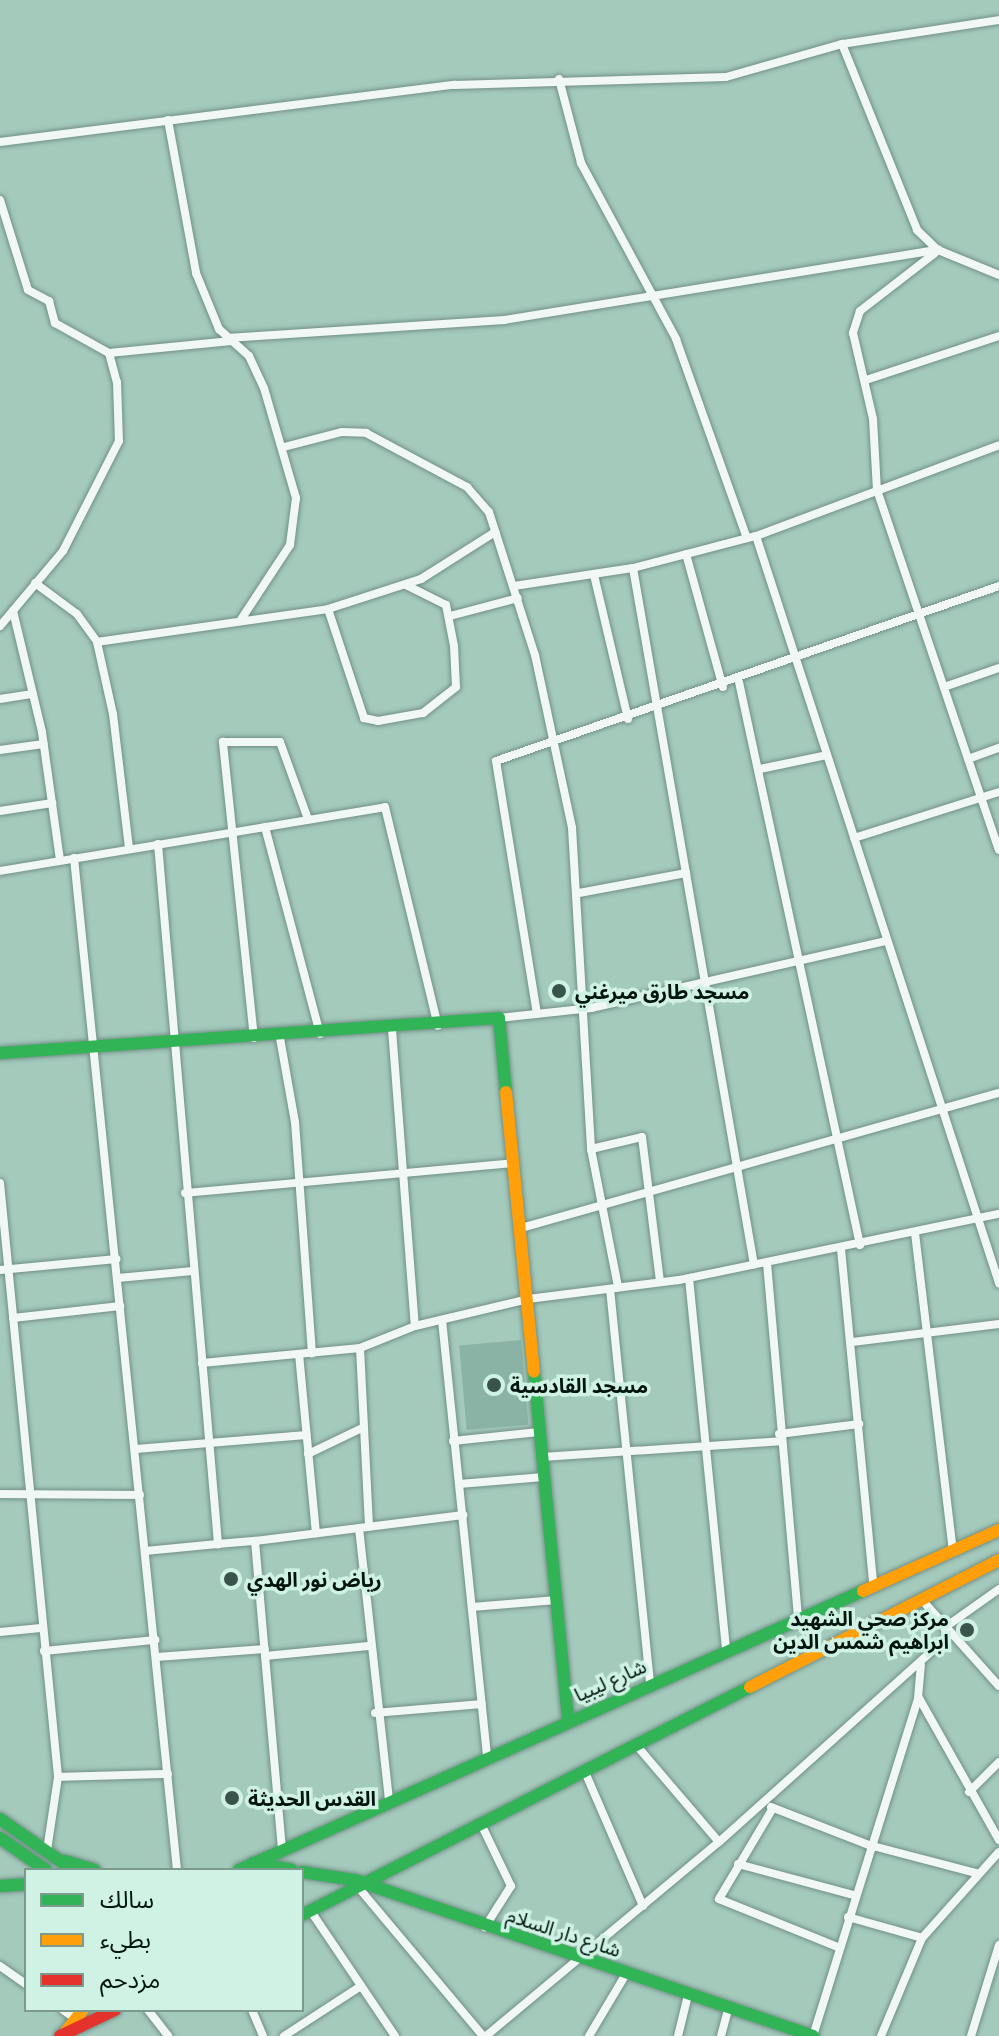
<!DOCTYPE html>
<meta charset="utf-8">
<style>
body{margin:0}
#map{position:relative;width:999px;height:2036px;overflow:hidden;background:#a4cabc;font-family:Ubuntu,"Noto Sans Arabic",sans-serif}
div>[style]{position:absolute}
.building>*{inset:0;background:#8ab3a6;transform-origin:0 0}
.roads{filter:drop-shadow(0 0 2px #729086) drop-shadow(0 0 2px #729086)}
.street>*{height:8px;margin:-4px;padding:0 4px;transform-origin:4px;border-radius:4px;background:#f1f7f5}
.fast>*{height:12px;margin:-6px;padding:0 6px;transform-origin:6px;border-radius:6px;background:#30b455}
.slow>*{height:12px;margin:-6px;padding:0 6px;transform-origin:6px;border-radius:6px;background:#ff9f0a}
.jam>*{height:12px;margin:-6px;padding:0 6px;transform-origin:6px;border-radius:6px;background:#e5322d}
.dots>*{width:22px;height:22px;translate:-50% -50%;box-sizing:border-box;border:4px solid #d0f2e5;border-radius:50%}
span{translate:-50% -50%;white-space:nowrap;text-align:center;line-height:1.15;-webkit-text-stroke:7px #d0f2e5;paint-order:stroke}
.poi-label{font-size:20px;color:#00150d;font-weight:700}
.left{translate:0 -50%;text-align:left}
.right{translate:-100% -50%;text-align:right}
.street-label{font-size:20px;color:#00150d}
.legend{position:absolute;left:24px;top:1868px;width:280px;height:144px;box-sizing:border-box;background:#d0f2e5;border:2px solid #7d9a8f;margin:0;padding:10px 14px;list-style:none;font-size:24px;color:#00150d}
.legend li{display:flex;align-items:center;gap:16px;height:40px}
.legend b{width:40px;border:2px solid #7d9a8f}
</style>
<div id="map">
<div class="building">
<div style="left:521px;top:1340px;width:85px;height:62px;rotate:85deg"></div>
</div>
<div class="roads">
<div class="street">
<div style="left:842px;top:44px;width:201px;rotate:68deg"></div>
<div style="left:917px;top:230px;width:29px;rotate:44deg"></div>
<div style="left:938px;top:250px;width:66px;rotate:22.3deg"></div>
<div style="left:559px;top:79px;width:87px;rotate:75.3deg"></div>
<div style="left:581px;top:163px;width:200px;rotate:61.6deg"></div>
<div style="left:676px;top:339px;width:211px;rotate:70.4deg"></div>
<div style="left:168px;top:120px;width:156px;rotate:79.6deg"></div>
<div style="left:196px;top:273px;width:61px;rotate:67.7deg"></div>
<div style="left:219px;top:329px;width:40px;rotate:42deg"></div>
<div style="left:249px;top:356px;width:35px;rotate:65deg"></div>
<div style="left:264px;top:388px;width:115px;rotate:73.8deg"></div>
<div style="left:296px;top:498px;width:47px;rotate:97.3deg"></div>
<div style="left:290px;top:545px;width:91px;rotate:123.3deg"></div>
<div style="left:0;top:142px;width:458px;rotate:-7.2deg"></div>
<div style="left:454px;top:85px;width:272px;rotate:-1.7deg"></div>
<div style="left:726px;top:77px;width:121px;rotate:-15.9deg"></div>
<div style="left:842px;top:44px;width:159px;rotate:-8.7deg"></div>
<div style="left:0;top:200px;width:94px;rotate:72.7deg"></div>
<div style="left:28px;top:290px;width:24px;rotate:28deg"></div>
<div style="left:49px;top:301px;width:23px;rotate:75deg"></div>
<div style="left:55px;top:323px;width:62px;rotate:29.1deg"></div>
<div style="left:109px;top:353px;width:30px;rotate:75deg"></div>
<div style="left:117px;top:382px;width:59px;rotate:88.1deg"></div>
<div style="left:119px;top:441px;width:123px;rotate:117deg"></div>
<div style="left:63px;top:551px;width:98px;rotate:130deg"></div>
<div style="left:935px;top:253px;width:95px;rotate:142.3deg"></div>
<div style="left:860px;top:311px;width:23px;rotate:108deg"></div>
<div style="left:853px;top:333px;width:88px;rotate:76.9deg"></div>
<div style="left:873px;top:419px;width:71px;rotate:86.8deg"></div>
<div style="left:877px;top:490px;width:380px;rotate:71.3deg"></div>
<div style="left:227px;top:338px;width:278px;rotate:-3.7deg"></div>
<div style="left:504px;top:320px;width:440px;rotate:-9.2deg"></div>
<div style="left:109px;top:353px;width:123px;rotate:-5.6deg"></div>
<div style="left:866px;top:380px;width:140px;rotate:-18.3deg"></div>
<div style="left:284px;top:447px;width:60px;rotate:-14.5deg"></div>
<div style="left:342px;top:432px;width:24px;rotate:2deg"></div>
<div style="left:366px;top:433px;width:115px;rotate:28.1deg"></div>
<div style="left:467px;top:487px;width:33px;rotate:49deg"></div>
<div style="left:489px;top:512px;width:150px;rotate:72.2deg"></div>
<div style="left:535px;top:655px;width:177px;rotate:77.9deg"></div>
<div style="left:572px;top:828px;width:322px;rotate:86.6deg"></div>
<div style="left:591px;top:1149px;width:141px;rotate:78.9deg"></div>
<div style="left:756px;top:536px;width:786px;rotate:71.98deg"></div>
<div style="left:686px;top:554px;width:138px;rotate:74.5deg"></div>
<div style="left:633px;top:568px;width:707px;rotate:80.15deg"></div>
<div style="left:594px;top:575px;width:148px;rotate:76.7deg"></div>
<div style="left:35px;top:583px;width:52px;rotate:36.4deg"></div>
<div style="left:77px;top:614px;width:34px;rotate:54deg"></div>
<div style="left:97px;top:642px;width:74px;rotate:77.5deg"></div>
<div style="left:113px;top:714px;width:136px;rotate:83.2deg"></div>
<div style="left:514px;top:586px;width:120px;rotate:-8.6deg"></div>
<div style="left:633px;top:568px;width:127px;rotate:-14.6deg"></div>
<div style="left:756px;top:536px;width:259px;rotate:-20.5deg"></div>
<div style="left:328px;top:609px;width:115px;rotate:71.7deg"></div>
<div style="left:364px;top:718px;width:14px;rotate:12deg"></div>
<div style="left:378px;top:721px;width:46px;rotate:-10.1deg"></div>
<div style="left:423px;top:713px;width:42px;rotate:-38.2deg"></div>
<div style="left:456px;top:687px;width:41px;rotate:-92.8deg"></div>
<div style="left:454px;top:646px;width:42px;rotate:-101deg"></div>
<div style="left:446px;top:605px;width:45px;rotate:-153.4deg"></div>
<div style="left:13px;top:611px;width:124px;rotate:76.5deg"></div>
<div style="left:42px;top:732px;width:129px;rotate:82deg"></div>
<div style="left:450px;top:616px;width:70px;rotate:-14.8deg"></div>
<div style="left:97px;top:642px;width:233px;rotate:-8.1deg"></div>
<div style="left:328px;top:609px;width:98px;rotate:-17.9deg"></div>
<div style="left:421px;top:579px;width:88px;rotate:-32.4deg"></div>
<div style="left:739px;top:682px;width:576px;rotate:77.87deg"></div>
<div style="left:944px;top:687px;width:58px;rotate:-19.1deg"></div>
<div style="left:0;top:699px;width:33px;rotate:-9deg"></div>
<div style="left:0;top:750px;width:44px;rotate:-7.8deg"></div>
<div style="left:968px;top:759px;width:33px;rotate:-20deg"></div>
<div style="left:760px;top:769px;width:68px;rotate:-11.8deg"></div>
<div style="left:0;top:811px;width:53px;rotate:-8.7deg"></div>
<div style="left:265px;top:827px;width:214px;rotate:75.1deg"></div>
<div style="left:854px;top:838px;width:152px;rotate:-17.6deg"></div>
<div style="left:158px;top:844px;width:703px;rotate:85.1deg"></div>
<div style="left:218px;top:1544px;width:37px;rotate:-5deg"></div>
<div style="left:255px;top:1541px;width:308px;rotate:85deg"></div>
<div style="left:74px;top:858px;width:1017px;rotate:84.19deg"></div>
<div style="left:0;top:871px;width:390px;rotate:-9.4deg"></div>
<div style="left:385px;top:807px;width:225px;rotate:76.4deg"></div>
<div style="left:579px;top:893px;width:109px;rotate:-10.6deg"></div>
<div style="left:537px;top:1014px;width:256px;rotate:-99.2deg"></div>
<div style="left:496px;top:761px;width:533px;rotate:-19.18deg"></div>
<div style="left:499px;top:1018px;width:93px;rotate:-6.2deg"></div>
<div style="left:591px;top:1008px;width:303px;rotate:-12.8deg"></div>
<div style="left:392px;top:1029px;width:298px;rotate:85.6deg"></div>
<div style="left:254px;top:1038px;width:298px;rotate:-96deg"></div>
<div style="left:223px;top:742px;width:57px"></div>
<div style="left:280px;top:742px;width:82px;rotate:70deg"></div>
<div style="left:280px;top:1038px;width:85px;rotate:79.9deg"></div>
<div style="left:295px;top:1122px;width:232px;rotate:85.8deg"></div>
<div style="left:591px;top:1149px;width:52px;rotate:-13.2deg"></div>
<div style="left:642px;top:1137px;width:146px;rotate:82.9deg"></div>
<div style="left:0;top:1183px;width:597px;rotate:84.42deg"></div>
<div style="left:58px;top:1777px;width:75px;rotate:98.5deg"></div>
<div style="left:185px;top:1193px;width:331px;rotate:-5.2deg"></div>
<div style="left:521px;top:1228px;width:497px;rotate:-15.8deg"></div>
<div style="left:915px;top:1233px;width:320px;rotate:83.2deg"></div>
<div style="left:841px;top:1249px;width:337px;rotate:84.5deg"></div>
<div style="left:767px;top:1263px;width:356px;rotate:85deg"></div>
<div style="left:0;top:1270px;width:117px;rotate:-5.4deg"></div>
<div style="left:118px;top:1278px;width:75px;rotate:-5.3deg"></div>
<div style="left:689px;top:1278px;width:374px;rotate:84.3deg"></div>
<div style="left:610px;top:1289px;width:397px;rotate:84.2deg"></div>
<div style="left:13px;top:1318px;width:108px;rotate:-6.4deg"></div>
<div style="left:442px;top:1320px;width:439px;rotate:84.1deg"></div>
<div style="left:852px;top:1342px;width:148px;rotate:-7deg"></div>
<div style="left:360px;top:1348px;width:179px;rotate:87.1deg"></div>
<div style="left:299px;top:1354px;width:180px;rotate:84.6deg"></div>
<div style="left:202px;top:1363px;width:159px;rotate:-5.4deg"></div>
<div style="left:360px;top:1348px;width:59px;rotate:-21.8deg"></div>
<div style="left:415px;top:1326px;width:116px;rotate:-13.4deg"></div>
<div style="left:528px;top:1299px;width:152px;rotate:-7.2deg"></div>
<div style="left:679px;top:1280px;width:327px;rotate:-11.7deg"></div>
<div style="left:779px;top:1434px;width:81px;rotate:-7.1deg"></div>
<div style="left:453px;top:1441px;width:86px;rotate:-6deg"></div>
<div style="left:136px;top:1449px;width:171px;rotate:-4.7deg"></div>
<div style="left:308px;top:1454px;width:60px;rotate:-25.7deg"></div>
<div style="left:542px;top:1457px;width:239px;rotate:-3.8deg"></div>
<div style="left:460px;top:1484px;width:83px;rotate:-4.8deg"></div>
<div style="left:0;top:1494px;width:140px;rotate:0.4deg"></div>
<div style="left:359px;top:1528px;width:275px;rotate:83.7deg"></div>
<div style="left:255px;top:1541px;width:210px;rotate:-7.1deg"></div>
<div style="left:145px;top:1551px;width:73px;rotate:-5.5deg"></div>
<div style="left:922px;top:1600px;width:115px;rotate:48.2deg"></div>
<div style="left:473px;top:1607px;width:83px;rotate:-4.8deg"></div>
<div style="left:944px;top:1628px;width:67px;rotate:-35.3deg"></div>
<div style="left:0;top:1632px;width:41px;rotate:-5.6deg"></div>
<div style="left:44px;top:1651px;width:112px;rotate:-5.7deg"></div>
<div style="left:265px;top:1656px;width:104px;rotate:-5.5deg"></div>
<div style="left:157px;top:1657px;width:108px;rotate:-4.2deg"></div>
<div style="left:919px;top:1698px;width:163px;rotate:60.6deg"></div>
<div style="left:375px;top:1713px;width:107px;rotate:-4.8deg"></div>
<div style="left:637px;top:1746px;width:126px;rotate:49.5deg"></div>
<div style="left:585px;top:1772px;width:146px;rotate:66.6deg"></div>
<div style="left:58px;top:1777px;width:110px;rotate:-1.6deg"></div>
<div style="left:969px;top:1792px;width:42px;rotate:-45deg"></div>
<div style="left:771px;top:1807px;width:105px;rotate:21.2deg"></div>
<div style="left:869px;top:1845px;width:111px;rotate:14.7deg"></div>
<div style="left:773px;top:1808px;width:106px;rotate:120.7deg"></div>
<div style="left:719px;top:1899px;width:128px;rotate:22deg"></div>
<div style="left:481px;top:1824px;width:69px;rotate:64.2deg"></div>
<div style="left:511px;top:1886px;width:49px;rotate:122.4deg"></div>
<div style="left:738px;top:1864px;width:120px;rotate:15deg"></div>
<div style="left:358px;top:1887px;width:194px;rotate:50deg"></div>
<div style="left:310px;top:1910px;width:152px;rotate:56deg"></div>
<div style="left:848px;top:1917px;width:77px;rotate:15.8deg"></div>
<div style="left:0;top:1966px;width:32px;rotate:35deg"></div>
<div style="left:63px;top:2010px;width:16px;rotate:35deg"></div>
<div style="left:148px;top:2010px;width:33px;rotate:52deg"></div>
<div style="left:252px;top:2010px;width:28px;rotate:67deg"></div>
<div style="left:284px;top:2036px;width:92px;rotate:-33deg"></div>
<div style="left:486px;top:2036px;width:303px;rotate:-39.8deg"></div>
<div style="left:719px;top:1842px;width:310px;rotate:-41.9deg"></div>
<div style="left:589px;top:2036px;width:72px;rotate:-59.2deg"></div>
<div style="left:678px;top:2036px;width:42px;rotate:-76.3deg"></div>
<div style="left:721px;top:2036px;width:30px;rotate:-75deg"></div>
<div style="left:813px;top:2036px;width:354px;rotate:-72.7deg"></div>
<div style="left:918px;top:1698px;width:33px;rotate:-85deg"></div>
<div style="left:881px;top:2036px;width:106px;rotate:-67.3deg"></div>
<div style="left:922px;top:1938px;width:115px;rotate:-48.2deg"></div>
<div style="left:971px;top:2036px;width:95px;rotate:-72.9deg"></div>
</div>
<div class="fast">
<div style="left:0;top:1053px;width:500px;rotate:-4.01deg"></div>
<div style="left:499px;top:1018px;width:74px;rotate:84.6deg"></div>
<div style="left:534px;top:1372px;width:351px;rotate:84.4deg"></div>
<div style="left:0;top:1819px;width:89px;rotate:34.9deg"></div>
<div style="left:0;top:1838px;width:56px;rotate:34.8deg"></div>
<div style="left:65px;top:1861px;width:31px;rotate:17deg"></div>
<div style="left:253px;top:1863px;width:39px;rotate:10deg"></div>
<div style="left:239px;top:1870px;width:684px;rotate:-24.09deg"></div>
<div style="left:302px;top:1872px;width:54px;rotate:8.6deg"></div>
<div style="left:355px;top:1880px;width:484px;rotate:18.8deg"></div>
<div style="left:0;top:1886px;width:26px;rotate:-4deg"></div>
<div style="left:302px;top:1915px;width:503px;rotate:-26.97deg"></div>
</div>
<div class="slow">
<div style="left:506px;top:1092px;width:281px;rotate:84.3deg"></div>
<div style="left:863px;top:1591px;width:149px;rotate:-24.2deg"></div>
<div style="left:750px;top:1687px;width:280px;rotate:-27deg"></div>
<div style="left:66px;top:2031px;width:27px;rotate:-51deg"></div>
</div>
<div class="jam">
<div style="left:60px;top:2036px;width:61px;rotate:-25.3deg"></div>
</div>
</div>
<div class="dots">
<div style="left:559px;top:991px;background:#39544a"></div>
<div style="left:494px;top:1385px;background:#39544a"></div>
<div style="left:231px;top:1579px;background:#39544a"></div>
<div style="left:967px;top:1630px;background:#39544a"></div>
<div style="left:232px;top:1798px;background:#39544a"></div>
</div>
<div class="poi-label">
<span class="left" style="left:575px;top:991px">مسجد طارق ميرغني</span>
<span class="left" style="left:510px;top:1385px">مسجد القادسية</span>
<span class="left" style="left:247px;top:1579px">رياض نور الهدي</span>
<span class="right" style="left:949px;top:1630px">مركز صحي الشهيد<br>ابراهيم شمس الدين</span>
<span class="left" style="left:248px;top:1798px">القدس الحديثة</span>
</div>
<div class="street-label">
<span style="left:610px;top:1680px;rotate:-24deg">شارع ليبيا</span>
<span style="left:564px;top:1932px;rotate:18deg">شارع دار السلام</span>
</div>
<ul class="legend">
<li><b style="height:10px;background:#30b455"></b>سالك</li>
<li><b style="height:10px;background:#ff9f0a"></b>بطيء</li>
<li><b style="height:10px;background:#e5322d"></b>مزدحم</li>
</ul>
</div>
